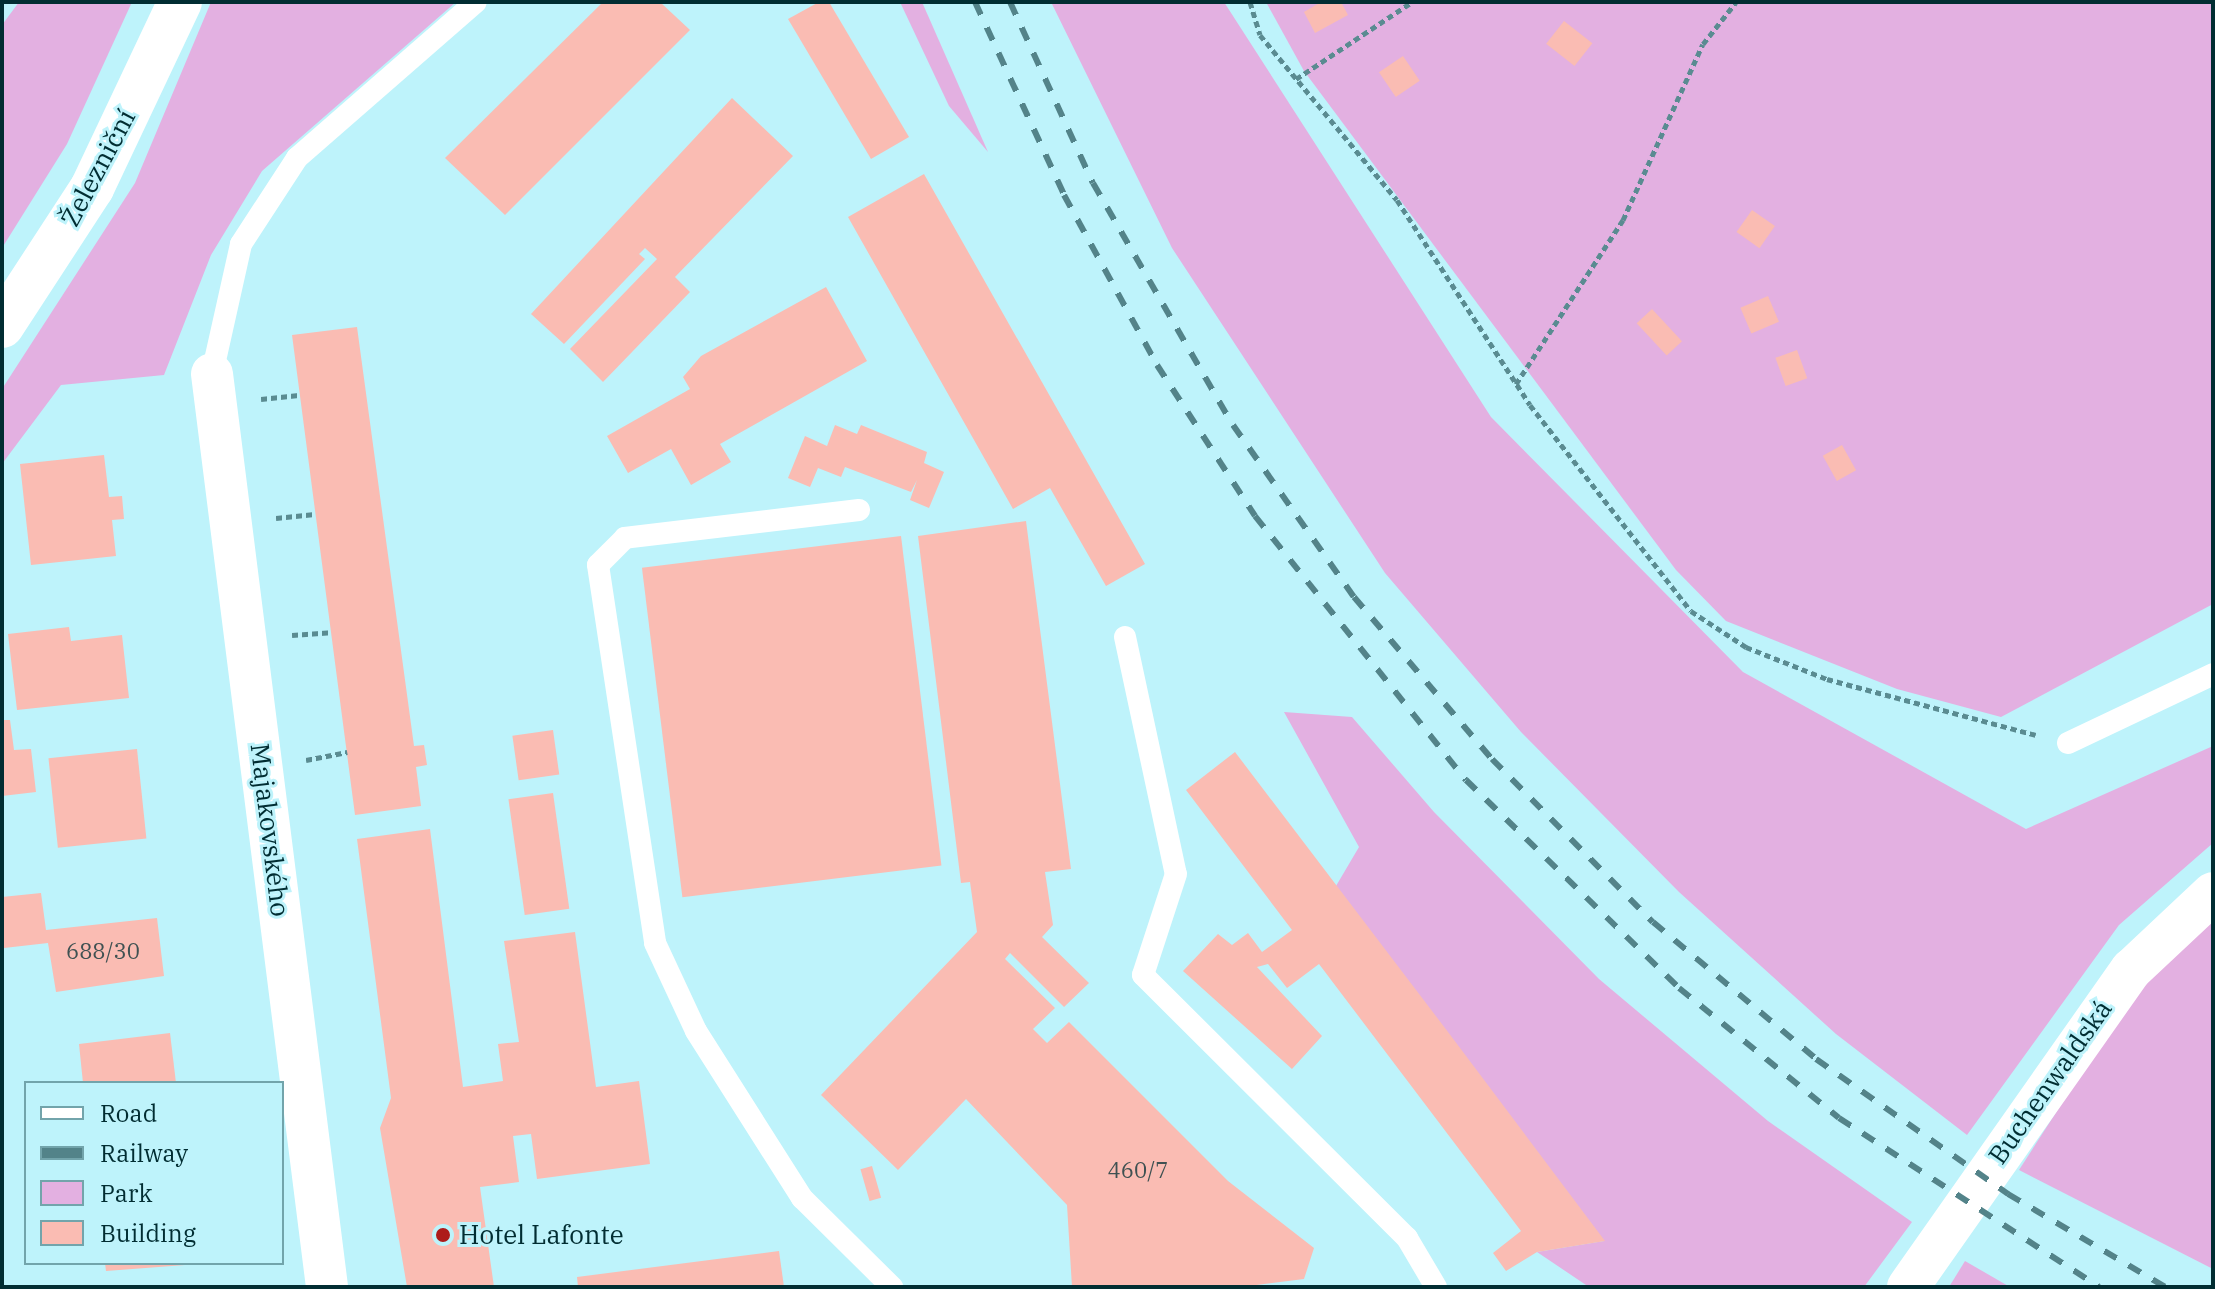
<!DOCTYPE html>
<meta charset="utf-8">
<style>
body{margin:0}
#map{position:relative;width:2215px;height:1289px;overflow:hidden;background:#bef3fb;font-family:"IBM Plex Serif",serif}
div>[style]{position:absolute}
.green>*{inset:0;background:#e3b0e1}
.building>*{inset:0;background:#fabcb3;transform-origin:0 0}
.path>*{height:5px;margin-top:-2.5px;transform-origin:0;background:repeating-linear-gradient(90deg,#5a8b91 0 6px,transparent 0 10px)}
.lane>*{height:22px;margin:-11px;padding:0 11px;transform-origin:11px;border-radius:11px;background:#fff}
.street>*{height:42px;margin:-21px;padding:0 21px;transform-origin:21px;border-radius:21px;background:#fff}
.secondary>*{height:44px;margin:-22px;padding:0 22px;transform-origin:22px;border-radius:22px;background:#fff}
.rail>*{height:6px;margin-top:-3px;transform-origin:0;background:repeating-linear-gradient(90deg,#538389 0 14px,transparent 0 28px)}
.dots>*{width:22px;height:22px;translate:-50% -50%;box-sizing:border-box;border:4px solid #bef3fb;border-radius:50%}
span{translate:-50% -50%;white-space:nowrap;text-align:center;line-height:1.15;-webkit-text-stroke:6px #bef3fb;paint-order:stroke}
.number-label{font-size:22px;color:#3f5152}
.number-label span{-webkit-text-stroke-width:0}
.street-label{font-size:26px;color:#012d32}
.poi-label{font-size:26px;color:#012d32}
.left{translate:0 -50%;text-align:left}
.frame{position:absolute;inset:0;border:4px solid #012d32;pointer-events:none}
.legend{position:absolute;left:24px;top:1081px;width:260px;height:184px;box-sizing:border-box;background:#bef3fb;border:2px solid #72a4ab;margin:0;padding:10px 14px;list-style:none;font-size:24px;color:#012d32}
.legend li{display:flex;align-items:center;gap:16px;height:40px}
.legend b{width:40px;border:2px solid #72a4ab}
</style>
<div id="map">
<div class="green">
<div style="clip-path:polygon(19px 2px,132px 2px,67px 144px,2px 248px,2px 25px)"></div>
<div style="clip-path:polygon(211px 2px,456px 2px,262px 171px,211px 255px,164px 375px,61px 385px,2px 464px,2px 389px,135px 183px)"></div>
<div style="clip-path:polygon(900px 2px,922px 2px,988px 152px,949px 106px)"></div>
<div style="clip-path:polygon(1051px 2px,1224px 2px,1491px 417px,1743px 672px,2026px 829px,2213px 746px,2213px 843px,2119px 925px,1967px 1135px,1836px 1034px,1679px 892px,1521px 732px,1385px 573px,1172px 248px)"></div>
<div style="clip-path:polygon(1266px 2px,2213px 2px,2213px 604px,2001px 717px,1897px 689px,1726px 621px,1676px 570px,1304px 71px)"></div>
<div style="clip-path:polygon(1284px 712px,1352px 717px,1434px 812px,1599px 979px,1768px 1121px,1912px 1222px,1864px 1287px,1589px 1287px,1537px 1252px,1604px 1241px,1336px 886px,1359px 847px)"></div>
<div style="clip-path:polygon(2213px 919px,2213px 1269px,2019px 1170px,2138px 985px)"></div>
<div style="clip-path:polygon(1965px 1261px,2010px 1287px,1949px 1287px)"></div>
</div>
<div class="building">
<div style="clip-path:polygon(603px 2px,660px 2px,690px 30px,505px 215px,445px 158px)"></div>
<div style="clip-path:polygon(819px 2px,829px 2px,909px 137px,871px 159px,788px 19px)"></div>
<div style="clip-path:polygon(1321px 2px,1341px 2px,1348px 15px,1315px 33px,1304px 12px)"></div>
<div style="left:1564px;top:21px;width:36px;height:29px;rotate:38deg"></div>
<div style="left:1403px;top:56px;width:30px;height:29px;rotate:56deg"></div>
<div style="clip-path:polygon(732px 98px,793px 156px,675px 277px,690px 292px,603px 382px,570px 349px,657px 259px,645px 248px,639px 254px,645px 259px,564px 344px,531px 314px)"></div>
<div style="clip-path:polygon(924px 174px,1145px 564px,1106px 586px,1050px 488px,1013px 509px,848px 217px)"></div>
<div style="left:1752px;top:210px;width:28px;height:27px;rotate:35deg"></div>
<div style="clip-path:polygon(826px 287px,867px 361px,720px 444px,731px 462px,691px 485px,671px 449px,628px 473px,607px 436px,690px 389px,683px 377px,701px 356px)"></div>
<div style="left:1768px;top:296px;width:28px;height:30px;rotate:67deg"></div>
<div style="left:1652px;top:309px;width:44px;height:21px;rotate:47deg"></div>
<div style="clip-path:polygon(357px 327px,414px 746px,424px 745px,427px 765px,416px 767px,421px 806px,355px 815px,292px 335px)"></div>
<div style="left:1797px;top:350px;width:30px;height:23px;rotate:70deg"></div>
<div style="clip-path:polygon(835px 425px,857px 434px,861px 425px,927px 452px,924px 463px,944px 472px,929px 508px,910px 500px,917px 480px,911px 492px,845px 467px,841px 477px,818px 468px,810px 487px,788px 478px,805px 436px,827px 446px)"></div>
<div style="left:1842px;top:445px;width:29px;height:22px;rotate:61deg"></div>
<div style="clip-path:polygon(104px 455px,109px 497px,122px 496px,124px 519px,112px 520px,116px 556px,31px 565px,20px 464px)"></div>
<div style="clip-path:polygon(1026px 521px,1071px 869px,1045px 872px,1053px 925px,1042px 937px,1089px 983px,1064px 1007px,1010px 953px,1005px 959px,1055px 1008px,1033px 1029px,1047px 1043px,1069px 1022px,1228px 1181px,1314px 1248px,1304px 1279px,1241px 1287px,1072px 1287px,1067px 1205px,966px 1099px,898px 1170px,821px 1095px,977px 932px,970px 882px,961px 883px,918px 536px)"></div>
<div style="left:901px;top:536px;width:332px;height:261px;rotate:83deg"></div>
<div style="clip-path:polygon(69px 627px,71px 641px,122px 635px,129px 698px,17px 710px,8px 634px)"></div>
<div style="clip-path:polygon(2px 720px,10px 720px,14px 750px,31px 749px,36px 792px,2px 796px)"></div>
<div style="left:553px;top:730px;width:45px;height:41px;rotate:82deg"></div>
<div style="left:137px;top:749px;width:90px;height:89px;rotate:84deg"></div>
<div style="clip-path:polygon(1235px 752px,1448px 1032px,1605px 1241px,1537px 1252px,1506px 1271px,1493px 1253px,1521px 1231px,1319px 964px,1287px 988px,1268px 964px,1257px 967px,1322px 1036px,1292px 1069px,1183px 971px,1218px 934px,1232px 945px,1248px 933px,1262px 952px,1292px 930px,1186px 790px)"></div>
<div style="left:553px;top:793px;width:117px;height:45px;rotate:82deg"></div>
<div style="clip-path:polygon(430px 829px,463px 1087px,503px 1081px,498px 1044px,519px 1042px,504px 941px,575px 932px,596px 1087px,639px 1081px,650px 1164px,537px 1179px,531px 1134px,513px 1136px,519px 1182px,480px 1187px,494px 1287px,407px 1287px,380px 1128px,391px 1098px,357px 839px)"></div>
<div style="clip-path:polygon(41px 893px,46px 930px,157px 918px,164px 976px,56px 992px,48px 943px,4px 948px,2px 897px)"></div>
<div style="clip-path:polygon(170px 1033px,176px 1083px,83px 1083px,79px 1044px)"></div>
<div style="left:872px;top:1166px;width:33px;height:12px;rotate:74deg"></div>
<div style="clip-path:polygon(779px 1251px,784px 1287px,578px 1287px,577px 1277px)"></div>
<div style="clip-path:polygon(105px 1263px,185px 1263px,185px 1265px,106px 1271px)"></div>
</div>
<div class="path">
<div style="left:1250px;top:2px;width:34px;rotate:73deg"></div>
<div style="left:1260px;top:35px;width:214px;rotate:50.3deg"></div>
<div style="left:1397px;top:200px;width:244px;rotate:57deg"></div>
<div style="left:1530px;top:405px;width:261px;rotate:52deg"></div>
<div style="left:1691px;top:611px;width:66px;rotate:33.2deg"></div>
<div style="left:1746px;top:647px;width:87px;rotate:21.6deg"></div>
<div style="left:1827px;top:679px;width:216px;rotate:15deg"></div>
<div style="left:1296px;top:79px;width:139px;rotate:-33.6deg"></div>
<div style="left:1516px;top:384px;width:196px;rotate:-56.9deg"></div>
<div style="left:1623px;top:220px;width:193px;rotate:-65.6deg"></div>
<div style="left:1703px;top:44px;width:53px;rotate:-51.8deg"></div>
<div style="left:261px;top:399px;width:38px;rotate:-6deg"></div>
<div style="left:276px;top:518px;width:39px;rotate:-6deg"></div>
<div style="left:292px;top:635px;width:39px;rotate:-4deg"></div>
<div style="left:306px;top:760px;width:42px;rotate:-11deg"></div>
</div>
<div class="lane">
<div style="left:212px;top:374px;width:133px;rotate:-77.4deg"></div>
<div style="left:241px;top:244px;width:103px;rotate:-56.9deg"></div>
<div style="left:297px;top:158px;width:237px;rotate:-41.1deg"></div>
<div style="left:859px;top:510px;width:236px;rotate:173.2deg"></div>
<div style="left:625px;top:538px;width:38px;rotate:135deg"></div>
<div style="left:598px;top:565px;width:382px;rotate:81.4deg"></div>
<div style="left:655px;top:943px;width:97px;rotate:65deg"></div>
<div style="left:696px;top:1031px;width:198px;rotate:57.6deg"></div>
<div style="left:802px;top:1198px;width:127px;rotate:44.7deg"></div>
<div style="left:1125px;top:637px;width:242px;rotate:77.9deg"></div>
<div style="left:1176px;top:874px;width:106px;rotate:108.1deg"></div>
<div style="left:1143px;top:975px;width:373px;rotate:44.9deg"></div>
<div style="left:1407px;top:1238px;width:57px;rotate:59.4deg"></div>
<div style="left:2068px;top:743px;width:161px;rotate:-25.4deg"></div>
</div>
<div class="street">
<div style="left:212px;top:374px;width:920px;rotate:82.82deg"></div>
<div style="left:1908px;top:1287px;width:388px;rotate:-54.9deg"></div>
<div style="left:2131px;top:970px;width:112px;rotate:-43.2deg"></div>
</div>
<div class="secondary">
<div style="left:2px;top:326px;width:165px;rotate:-56.9deg"></div>
<div style="left:92px;top:188px;width:206px;rotate:-64.7deg"></div>
</div>
<div class="rail">
<div style="left:975px;top:2px;width:213px;rotate:65.2deg"></div>
<div style="left:1064px;top:195px;width:194px;rotate:61.3deg"></div>
<div style="left:1157px;top:365px;width:180px;rotate:57deg"></div>
<div style="left:1255px;top:516px;width:338px;rotate:51.4deg"></div>
<div style="left:1466px;top:780px;width:298px;rotate:44.3deg"></div>
<div style="left:1679px;top:988px;width:206px;rotate:39.1deg"></div>
<div style="left:1839px;top:1118px;width:310px;rotate:33deg"></div>
<div style="left:1010px;top:2px;width:199px;rotate:65.4deg"></div>
<div style="left:1093px;top:183px;width:280px;rotate:60deg"></div>
<div style="left:1233px;top:425px;width:210px;rotate:54.9deg"></div>
<div style="left:1354px;top:597px;width:213px;rotate:49.6deg"></div>
<div style="left:1492px;top:759px;width:229px;rotate:45.4deg"></div>
<div style="left:1653px;top:922px;width:213px;rotate:40deg"></div>
<div style="left:1816px;top:1059px;width:235px;rotate:35.1deg"></div>
<div style="left:2008px;top:1194px;width:182px;rotate:30.6deg"></div>
</div>
<div class="dots">
<div style="left:443px;top:1235px;background:#ad1b1a"></div>
</div>
<div class="number-label">
<span style="left:103px;top:951px">688/30</span>
<span style="left:1138px;top:1170px">460/7</span>
</div>
<div class="street-label">
<span style="left:98px;top:168px;rotate:-62deg">Železniční</span>
<span style="left:270px;top:830px;rotate:83deg">Majakovského</span>
<span style="left:2050px;top:1082px;rotate:-55deg">Buchenwaldská</span>
</div>
<div class="poi-label">
<span class="left" style="left:459px;top:1235px">Hotel Lafonte</span>
</div>
<div class="frame"></div>
<ul class="legend">
<li><b style="height:10px;background:#fff"></b>Road</li>
<li><b style="height:10px;background:#538389"></b>Railway</li>
<li><b style="height:22px;background:#e3b0e1"></b>Park</li>
<li><b style="height:22px;background:#fabcb3"></b>Building</li>
</ul>
</div>
